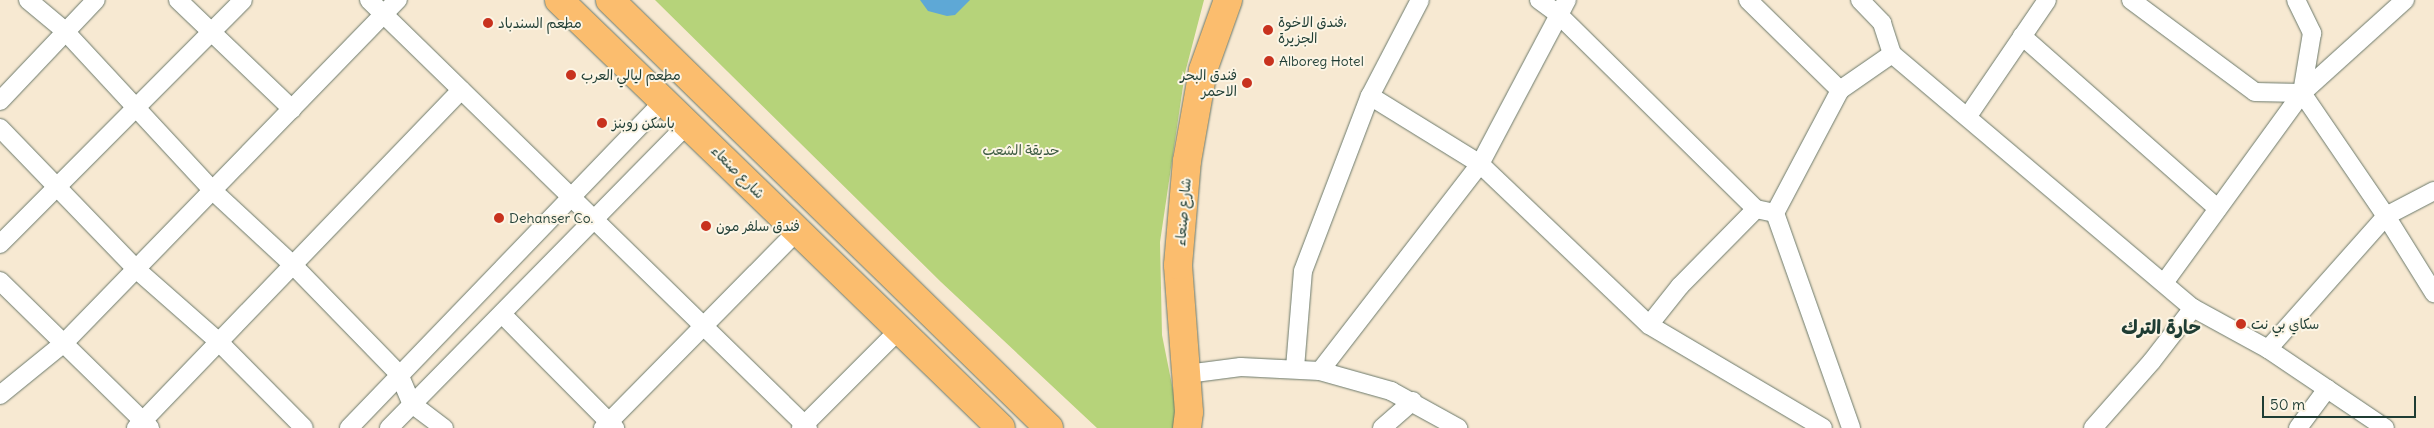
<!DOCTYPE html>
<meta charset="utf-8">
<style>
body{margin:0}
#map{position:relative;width:2434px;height:428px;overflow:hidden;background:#f7e9d2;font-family:Delius,"Playpen Sans Arabic",sans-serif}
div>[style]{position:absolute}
.green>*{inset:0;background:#b6d37a}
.water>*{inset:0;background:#5ea8d6}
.roads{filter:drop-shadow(0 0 1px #6b796b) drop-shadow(0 0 1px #6b796b)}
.minor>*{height:18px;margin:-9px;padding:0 9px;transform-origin:9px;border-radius:9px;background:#fff}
.trunk>*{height:28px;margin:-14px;padding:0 14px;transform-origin:14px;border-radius:14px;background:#fbbd6e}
.dots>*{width:14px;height:14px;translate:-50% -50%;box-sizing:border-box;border:2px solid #fcf5e5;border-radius:50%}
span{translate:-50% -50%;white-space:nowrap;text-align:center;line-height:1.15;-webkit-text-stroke:4px #fcf5e5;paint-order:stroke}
.poi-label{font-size:14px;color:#1f3d34}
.left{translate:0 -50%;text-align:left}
.right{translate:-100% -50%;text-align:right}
.park-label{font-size:14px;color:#3d5b42}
.street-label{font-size:14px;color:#1f3d34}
.district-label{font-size:19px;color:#1f3d34;font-weight:700}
.scale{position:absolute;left:2262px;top:396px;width:154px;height:22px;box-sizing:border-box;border:2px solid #1f3d34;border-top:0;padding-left:6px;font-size:15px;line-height:18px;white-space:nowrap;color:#1f3d34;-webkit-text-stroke:4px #fcf5e5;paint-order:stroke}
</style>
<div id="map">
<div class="green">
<div style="clip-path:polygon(655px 0,1204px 0,1185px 73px,1160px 242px,1162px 335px,1177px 410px,1176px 428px,1097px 428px,941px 282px)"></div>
</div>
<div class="water">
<div style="clip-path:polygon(920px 0,970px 0,955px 15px,947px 16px,928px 11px)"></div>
</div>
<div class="roads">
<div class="minor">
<div style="left:28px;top:0;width:47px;rotate:39.8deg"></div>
<div style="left:64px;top:30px;width:218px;rotate:47.2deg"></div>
<div style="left:212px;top:190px;width:110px;rotate:42.8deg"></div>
<div style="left:293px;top:265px;width:152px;rotate:45.8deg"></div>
<div style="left:399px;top:374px;width:33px;rotate:67deg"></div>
<div style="left:412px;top:404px;width:40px;rotate:37deg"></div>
<div style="left:178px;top:0;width:158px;rotate:43.7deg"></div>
<div style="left:369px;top:0;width:613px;rotate:44.27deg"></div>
<div style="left:1539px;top:0;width:24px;rotate:36deg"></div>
<div style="left:1558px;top:14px;width:278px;rotate:44.6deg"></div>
<div style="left:1756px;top:209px;width:19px;rotate:12deg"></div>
<div style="left:1775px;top:213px;width:228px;rotate:70.5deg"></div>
<div style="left:1748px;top:0;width:129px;rotate:44.4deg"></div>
<div style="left:1840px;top:90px;width:63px;rotate:-34.7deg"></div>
<div style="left:1892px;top:54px;width:394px;rotate:40.2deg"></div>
<div style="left:2193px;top:308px;width:85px;rotate:28.7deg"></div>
<div style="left:2268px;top:349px;width:141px;rotate:34deg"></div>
<div style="left:1860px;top:0;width:32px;rotate:46deg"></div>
<div style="left:1882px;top:23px;width:33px;rotate:72deg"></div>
<div style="left:2131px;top:0;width:154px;rotate:36.6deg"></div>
<div style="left:2255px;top:92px;width:47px;rotate:1.2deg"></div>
<div style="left:2296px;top:0;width:37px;rotate:64deg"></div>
<div style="left:2312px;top:33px;width:61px;rotate:99.5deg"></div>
<div style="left:2302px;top:93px;width:149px;rotate:55.7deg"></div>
<div style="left:2386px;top:216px;width:91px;rotate:58.1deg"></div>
<div style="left:2022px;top:36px;width:261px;rotate:41.4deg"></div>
<div style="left:1370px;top:96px;width:129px;rotate:31.7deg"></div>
<div style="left:1480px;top:164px;width:233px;rotate:43.6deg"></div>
<div style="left:1649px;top:325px;width:202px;rotate:30.6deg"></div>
<div style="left:0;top:101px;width:139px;rotate:-46.5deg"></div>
<div style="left:1968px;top:116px;width:140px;rotate:-55.7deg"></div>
<div style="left:0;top:128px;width:196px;rotate:46deg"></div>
<div style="left:136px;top:269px;width:109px;rotate:41.3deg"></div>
<div style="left:218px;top:341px;width:122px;rotate:45.3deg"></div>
<div style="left:1775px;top:213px;width:139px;rotate:-62.1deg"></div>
<div style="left:0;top:244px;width:344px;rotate:-45.1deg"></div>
<div style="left:0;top:281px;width:210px;rotate:44.4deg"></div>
<div style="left:2164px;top:283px;width:235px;rotate:-54deg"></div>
<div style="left:2302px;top:93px;width:139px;rotate:-42.1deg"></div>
<div style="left:502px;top:314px;width:161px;rotate:45.3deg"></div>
<div style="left:1649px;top:325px;width:50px;rotate:-51.5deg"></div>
<div style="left:1680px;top:286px;width:108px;rotate:-45.4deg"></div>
<div style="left:2268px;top:349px;width:178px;rotate:-48.4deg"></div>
<div style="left:2386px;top:216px;width:54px;rotate:-27.5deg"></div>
<div style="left:1295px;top:368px;width:97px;rotate:-85.3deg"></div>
<div style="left:1303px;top:271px;width:187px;rotate:-69.1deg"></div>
<div style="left:1370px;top:96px;width:108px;rotate:-62.5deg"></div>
<div style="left:1320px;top:371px;width:262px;rotate:-52.3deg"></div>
<div style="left:1480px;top:164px;width:186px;rotate:-62.1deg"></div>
<div style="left:1187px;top:374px;width:54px;rotate:-7.4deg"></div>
<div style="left:1241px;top:367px;width:79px;rotate:2.9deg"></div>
<div style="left:1320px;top:371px;width:74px;rotate:15.7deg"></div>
<div style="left:1391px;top:391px;width:77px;rotate:28.9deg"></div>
<div style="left:0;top:395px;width:82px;rotate:-39.1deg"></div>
<div style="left:64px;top:343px;width:479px;rotate:-45.8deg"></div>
<div style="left:136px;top:428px;width:469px;rotate:-46.1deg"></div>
<div style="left:349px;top:428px;width:455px;rotate:-46.1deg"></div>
<div style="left:389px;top:428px;width:428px;rotate:-45.5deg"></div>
<div style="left:603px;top:428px;width:276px;rotate:-45.4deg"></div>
<div style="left:801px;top:428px;width:137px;rotate:-45deg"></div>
<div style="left:1382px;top:428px;width:41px;rotate:-41.1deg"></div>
<div style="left:2093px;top:428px;width:89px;rotate:-48.6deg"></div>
<div style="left:2152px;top:361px;width:67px;rotate:-52.3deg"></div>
<div style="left:2298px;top:428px;width:49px;rotate:-53.4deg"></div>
</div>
<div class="trunk">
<div style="left:559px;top:0;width:615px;rotate:44.08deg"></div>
<div style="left:610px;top:0;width:613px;rotate:44.27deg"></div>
<div style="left:1187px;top:428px;width:16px;rotate:-83deg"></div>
<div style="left:1189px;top:412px;width:147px;rotate:-94.3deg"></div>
<div style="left:1178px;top:265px;width:104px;rotate:-85.1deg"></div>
<div style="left:1187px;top:161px;width:92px;rotate:-80deg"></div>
<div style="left:1203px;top:70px;width:74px;rotate:-70.3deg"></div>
</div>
</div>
<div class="dots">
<div style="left:488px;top:23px;background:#c8321e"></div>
<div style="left:1268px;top:30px;background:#c8321e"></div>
<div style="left:1269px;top:61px;background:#c8321e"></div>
<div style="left:571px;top:75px;background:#c8321e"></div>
<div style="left:1247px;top:83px;background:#c8321e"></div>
<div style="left:602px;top:123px;background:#c8321e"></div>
<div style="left:499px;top:218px;background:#c8321e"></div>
<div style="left:706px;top:226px;background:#c8321e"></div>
<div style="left:2241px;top:324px;background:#c8321e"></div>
</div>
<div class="poi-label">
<span class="left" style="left:1278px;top:30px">فندق الاخوة،<br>الجزيرة</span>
<span class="left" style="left:498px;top:23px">مطعم السندباد</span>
<span class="left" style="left:1279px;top:61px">Alboreg Hotel</span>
<span class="left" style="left:581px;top:75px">مطعم ليالي العرب</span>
<span class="right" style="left:1237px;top:83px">فندق البحر<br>الاحمر</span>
<span class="left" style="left:612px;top:123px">باسكن روبنز</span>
<span class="left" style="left:509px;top:218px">Dehanser Co.</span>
<span class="left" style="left:716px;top:226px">فندق سلفر مون</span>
<span class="left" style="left:2251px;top:324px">سكاي بي نت</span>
</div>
<div class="park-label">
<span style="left:1021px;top:150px">حديقة الشعب</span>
</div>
<div class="street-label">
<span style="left:738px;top:172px;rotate:45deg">شارع صنعاء</span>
<span style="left:1183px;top:212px;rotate:-85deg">شارع صنعاء</span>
</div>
<div class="district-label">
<span style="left:2161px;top:328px">حارة الترك</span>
</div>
<div class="scale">50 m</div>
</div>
